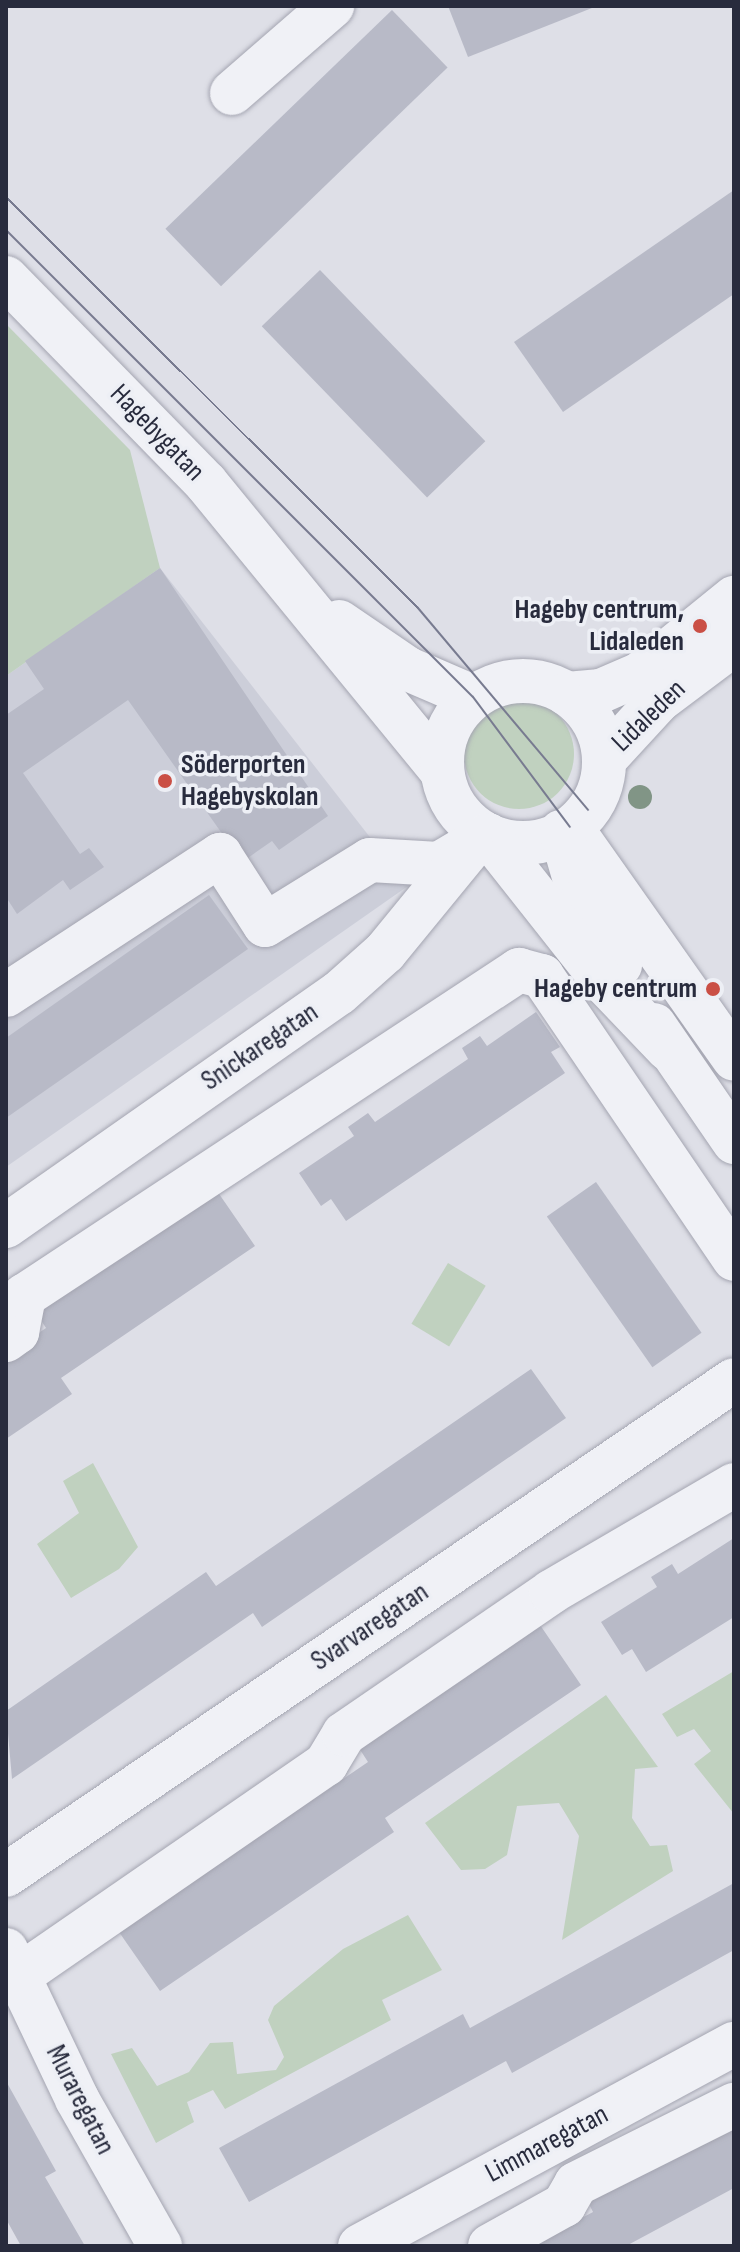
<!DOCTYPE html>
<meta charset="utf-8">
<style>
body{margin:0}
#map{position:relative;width:740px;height:2252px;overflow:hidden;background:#dedfe7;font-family:"Sofia Sans Condensed",sans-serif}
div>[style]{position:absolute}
.built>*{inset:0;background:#ccced9}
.green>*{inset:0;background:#c0d1bf;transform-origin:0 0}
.round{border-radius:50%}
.building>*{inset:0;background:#b8bac7;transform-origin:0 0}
.roads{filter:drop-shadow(0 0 2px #a4a5b1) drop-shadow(0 0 2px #a4a5b1)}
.minor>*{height:44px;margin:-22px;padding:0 22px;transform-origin:22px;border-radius:22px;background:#f0f1f6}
.minor>.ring{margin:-22px;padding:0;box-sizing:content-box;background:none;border:44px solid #f0f1f6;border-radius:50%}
.tram>*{height:2px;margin:-1px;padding:0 1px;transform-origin:1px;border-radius:1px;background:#787b90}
.trees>*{width:24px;height:24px;margin:-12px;border-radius:50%;background:#819586}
.dots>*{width:22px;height:22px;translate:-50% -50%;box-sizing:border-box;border:4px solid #edeff5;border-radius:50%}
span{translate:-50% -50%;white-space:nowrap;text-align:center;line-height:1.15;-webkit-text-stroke:7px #edeff5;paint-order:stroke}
.street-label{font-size:28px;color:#282b3d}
.poi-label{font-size:28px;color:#282b3d;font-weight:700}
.right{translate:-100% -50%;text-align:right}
.left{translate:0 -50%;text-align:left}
.frame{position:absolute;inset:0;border:8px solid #282b3d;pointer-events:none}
</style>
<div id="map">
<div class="built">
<div style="clip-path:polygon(160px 568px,408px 886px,6px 1167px,6px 676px)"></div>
</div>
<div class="green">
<div style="clip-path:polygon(6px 324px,130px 450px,160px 568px,6px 676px)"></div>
<div class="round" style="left:464px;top:699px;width:110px;height:110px"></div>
<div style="left:448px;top:1263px;width:44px;height:71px;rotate:31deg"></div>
<div style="clip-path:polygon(93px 1463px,138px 1547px,119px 1569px,71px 1598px,37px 1544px,79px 1513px,63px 1481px)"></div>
<div style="clip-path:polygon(734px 1671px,734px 1814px,694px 1764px,711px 1751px,694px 1729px,677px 1737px,662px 1714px)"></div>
<div style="clip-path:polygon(606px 1695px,658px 1767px,635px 1769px,632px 1818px,650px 1846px,667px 1845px,673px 1871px,562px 1940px,579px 1836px,559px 1803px,517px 1806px,507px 1855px,485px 1869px,461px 1870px,425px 1823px)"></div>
<div style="clip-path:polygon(408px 1915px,442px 1970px,382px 2000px,391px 2020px,225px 2109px,213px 2090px,187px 2102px,194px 2122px,156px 2143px,111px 2054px,132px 2048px,157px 2086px,189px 2072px,210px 2043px,233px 2042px,237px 2074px,276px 2070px,284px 2057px,268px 2020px,274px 2006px,343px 1949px)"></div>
</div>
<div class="building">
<div style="clip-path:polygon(448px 6px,597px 6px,468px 57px)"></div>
<div style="left:392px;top:10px;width:80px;height:315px;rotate:46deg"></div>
<div style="clip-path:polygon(734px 190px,734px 294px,563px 412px,514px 342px)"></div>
<div style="left:320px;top:270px;width:238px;height:81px;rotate:46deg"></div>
<div style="clip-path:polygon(160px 568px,328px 816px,279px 850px,272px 841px,242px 862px,128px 700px,23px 773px,80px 854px,89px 848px,104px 867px,70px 890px,63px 880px,17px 914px,6px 897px,6px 715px,44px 689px,25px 661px)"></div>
<div style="clip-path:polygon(209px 895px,248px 949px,6px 1118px,6px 1038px)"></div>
<div style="clip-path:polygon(536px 1012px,560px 1047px,551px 1052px,565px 1073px,346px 1221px,331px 1199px,321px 1206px,299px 1173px,354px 1136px,348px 1127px,368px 1113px,375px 1122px,468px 1059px,462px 1048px,480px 1036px,487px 1046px)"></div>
<div style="left:596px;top:1182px;width:184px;height:60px;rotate:55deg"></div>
<div style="clip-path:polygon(215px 1188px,255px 1246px,61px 1378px,72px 1394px,6px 1439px,6px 1355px,46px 1328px,35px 1311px)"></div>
<div style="clip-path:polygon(531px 1369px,566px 1418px,262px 1627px,253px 1613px,12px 1779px,6px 1711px,206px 1572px,216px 1586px)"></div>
<div style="clip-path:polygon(734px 1538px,734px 1617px,646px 1672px,632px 1649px,622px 1655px,601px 1622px,657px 1587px,651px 1577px,672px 1564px,678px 1574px)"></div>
<div style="clip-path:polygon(538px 1622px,581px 1685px,385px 1818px,394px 1832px,160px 1991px,119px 1932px,368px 1762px,357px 1745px)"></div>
<div style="clip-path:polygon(734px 1883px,734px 1950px,512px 2073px,506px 2061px,249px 2202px,219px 2148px,463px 2014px,470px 2028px)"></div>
<div style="clip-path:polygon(6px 2081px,56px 2171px,45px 2177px,85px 2246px,21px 2246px,6px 2219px)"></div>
<div style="clip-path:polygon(734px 2114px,734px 2188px,626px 2246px,529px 2246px,593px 2212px,584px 2194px)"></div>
</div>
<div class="roads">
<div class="minor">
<div style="left:232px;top:93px;width:133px;rotate:-41deg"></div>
<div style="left:6px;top:278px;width:286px;rotate:45.7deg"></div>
<div style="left:206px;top:483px;width:372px;rotate:50.7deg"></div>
<div style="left:339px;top:622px;width:83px;rotate:34.3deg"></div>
<div style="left:408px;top:669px;width:71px;rotate:23.3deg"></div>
<div class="ring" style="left:442px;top:681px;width:118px;height:118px"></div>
<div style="left:567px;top:694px;width:34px;rotate:-5deg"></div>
<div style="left:601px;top:691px;width:43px;rotate:-23.6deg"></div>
<div style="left:640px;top:674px;width:121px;rotate:-39deg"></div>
<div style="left:604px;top:760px;width:80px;rotate:-47.5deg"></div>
<div style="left:658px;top:701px;width:95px;rotate:-36.9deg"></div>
<div style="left:572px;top:829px;width:281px;rotate:54.8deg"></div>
<div style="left:561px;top:832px;width:72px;rotate:73.8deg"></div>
<div style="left:581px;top:901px;width:75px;rotate:58.6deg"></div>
<div style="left:6px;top:995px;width:256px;rotate:-33.2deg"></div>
<div style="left:220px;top:855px;width:83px;rotate:57.3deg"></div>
<div style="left:265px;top:925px;width:123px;rotate:-31.8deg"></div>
<div style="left:370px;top:860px;width:69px;rotate:3.3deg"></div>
<div style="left:439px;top:864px;width:57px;rotate:-30.6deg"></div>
<div style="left:488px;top:835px;width:189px;rotate:51.7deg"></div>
<div style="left:605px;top:983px;width:91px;rotate:46.3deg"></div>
<div style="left:654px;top:1025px;width:142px;rotate:55.6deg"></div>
<div style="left:6px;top:1226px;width:406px;rotate:-35deg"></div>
<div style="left:339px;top:993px;width:62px;rotate:-41.7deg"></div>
<div style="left:385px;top:952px;width:136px;rotate:-50.7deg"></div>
<div style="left:6px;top:1340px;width:14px;rotate:-36deg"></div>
<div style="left:17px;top:1332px;width:37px;rotate:-79deg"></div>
<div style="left:24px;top:1296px;width:593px;rotate:-33.37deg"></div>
<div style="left:519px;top:970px;width:24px;rotate:15deg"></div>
<div style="left:542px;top:976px;width:342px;rotate:55.8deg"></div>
<div style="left:6px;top:1875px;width:880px;rotate:-34.21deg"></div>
<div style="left:6px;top:1950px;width:165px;rotate:64.5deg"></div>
<div style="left:77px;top:2099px;width:169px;rotate:60.5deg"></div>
<div style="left:20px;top:1975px;width:372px;rotate:-34.6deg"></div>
<div style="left:326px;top:1764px;width:35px;rotate:-59deg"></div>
<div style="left:344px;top:1734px;width:251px;rotate:-34.4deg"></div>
<div style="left:551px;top:1592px;width:212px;rotate:-30.3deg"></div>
<div style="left:360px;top:2246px;width:425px;rotate:-28.4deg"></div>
<div style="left:490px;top:2246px;width:85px;rotate:-29deg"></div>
<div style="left:564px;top:2205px;width:24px;rotate:-60deg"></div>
<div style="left:576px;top:2184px;width:177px;rotate:-26.6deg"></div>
</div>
</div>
<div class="tram">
<div style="left:6px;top:197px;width:582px;rotate:44.93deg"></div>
<div style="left:418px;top:608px;width:264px;rotate:49.9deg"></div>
<div style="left:6px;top:230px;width:660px;rotate:45deg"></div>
<div style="left:473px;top:697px;width:162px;rotate:53.3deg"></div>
</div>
<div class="trees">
<div style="left:640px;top:797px"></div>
</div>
<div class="dots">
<div style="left:700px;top:626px;background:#ca4f45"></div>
<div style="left:165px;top:781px;background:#ca4f45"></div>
<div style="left:713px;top:989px;background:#ca4f45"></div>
</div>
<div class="street-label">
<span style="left:157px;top:433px;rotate:46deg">Hagebygatan</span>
<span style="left:649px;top:716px;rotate:-44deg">Lidaleden</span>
<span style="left:260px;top:1047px;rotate:-34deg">Snickaregatan</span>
<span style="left:370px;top:1627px;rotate:-34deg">Svarvaregatan</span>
<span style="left:80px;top:2100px;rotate:63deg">Muraregatan</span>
<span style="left:547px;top:2144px;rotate:-28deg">Limmaregatan</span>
</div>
<div class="poi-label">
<span class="right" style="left:684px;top:626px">Hageby centrum,<br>Lidaleden</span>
<span class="left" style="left:181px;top:781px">Söderporten<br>Hagebyskolan</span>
<span class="right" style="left:697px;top:989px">Hageby centrum</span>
</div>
<div class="frame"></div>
</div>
